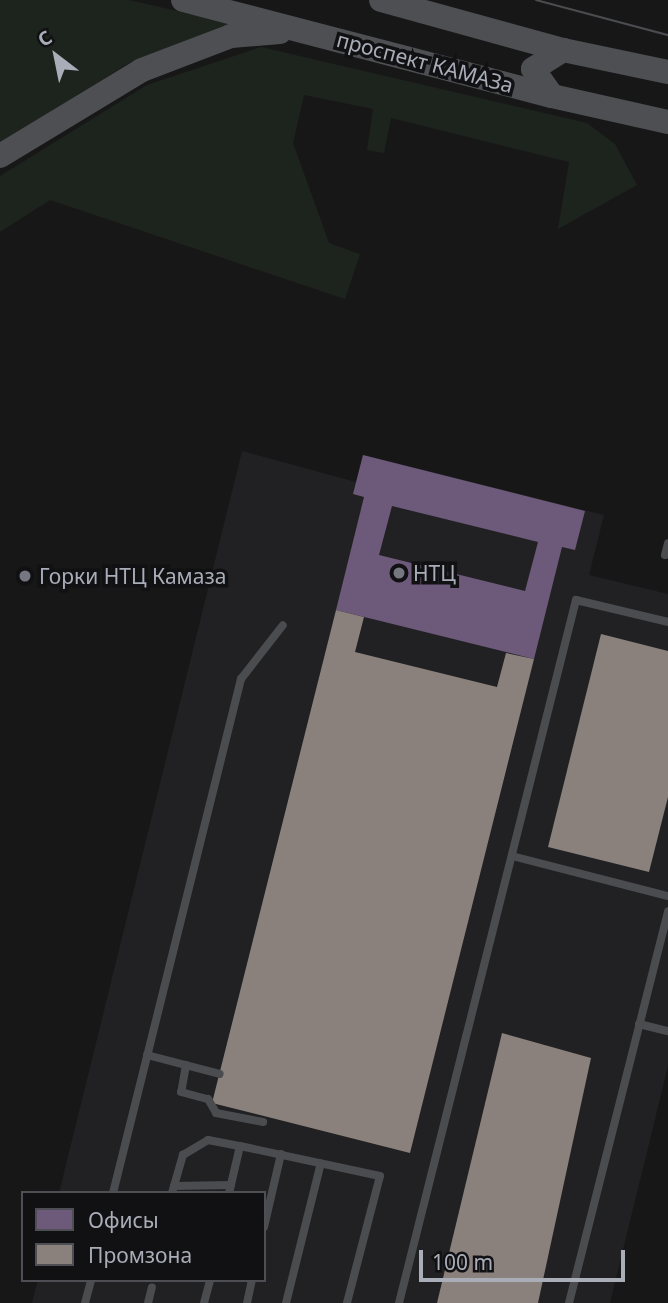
<!DOCTYPE html>
<meta charset="utf-8">
<style>
body{margin:0}
#map{position:relative;width:668px;height:1303px;overflow:hidden;background:#171717;font-family:"Noto Sans",sans-serif}
div>[style]{position:absolute}
.built>*{inset:0;background:#212123}
.green>*{inset:0;background:#1d241e}
.offices>*{inset:0;background:#6d597a}
.industry>*{inset:0;background:#8a817c}
.service>*{height:8px;margin:-4px;padding:0 4px;transform-origin:4px;border-radius:4px;background:#4b4c50}
.primary>*{height:24px;margin:-12px;padding:0 12px;transform-origin:12px;border-radius:12px;background:#4d4f52}
.tram>*{height:2px;margin:-1px;padding:0 1px;transform-origin:1px;border-radius:1px;background:#4b4c4f}
.dots>*{width:19px;height:19px;translate:-50% -50%;box-sizing:border-box;border:4px solid #111113;border-radius:50%}
span{translate:-50% -50%;white-space:nowrap;text-align:center;line-height:1.15;-webkit-text-stroke:7px #111113;paint-order:stroke}
.street-label{font-size:21px;color:#a8adb8}
.poi-label{font-size:21px;color:#a8adb8}
.left{translate:0 -50%;text-align:left}
.legend{position:absolute;left:21px;top:1191px;width:245px;height:91px;box-sizing:border-box;background:#111113;border:2px solid #4d4f55;margin:0;padding:9px 12px;list-style:none;font-size:21px;color:#a8adb8}
.legend li{display:flex;align-items:center;gap:14px;height:35px}
.legend b{width:35px;border:2px solid #4d4f55}
.north{position:absolute;left:21px;top:21px;width:70px;height:70px;-webkit-text-stroke:5px #111113;paint-order:stroke;rotate:328deg;font-size:19px;font-weight:700;line-height:28px;text-align:center;color:#a8adb8}
.north::after{content:'';display:block;margin:auto;width:24px;height:32px;background:#a8adb8;clip-path:polygon(50% 0,100% 100%,50% 72%,0 100%)}
.scale{position:absolute;left:419px;top:1250px;width:206px;height:32px;box-sizing:border-box;border:4px solid #a8adb8;border-top:0;padding-left:9px;font-size:21px;line-height:24px;white-space:nowrap;color:#a8adb8;-webkit-text-stroke:5px #111113;paint-order:stroke}
</style>
<div id="map">
<div class="built">
<div style="clip-path:polygon(242px 451px,356px 482px,363px 455px,604px 515px,589px 575px,668px 594px,668px 1066px,610px 1303px,32px 1303px,38px 1280px,264px 1280px,264px 1193px,59px 1193px)"></div>
</div>
<div class="green">
<div style="clip-path:polygon(0 0,129px 0,238px 25px,129px 63px,0 143px)"></div>
<div style="clip-path:polygon(261px 47px,587px 123px,615px 144px,637px 185px,558px 229px,569px 162px,391px 118px,384px 153px,367px 150px,373px 109px,304px 95px,293px 143px,329px 243px,360px 254px,345px 299px,50px 200px,0 232px,0 176px,147px 85px)"></div>
</div>
<div class="offices">
<div style="clip-path:polygon(evenodd,363px 455px,585px 511px,575px 550px,562px 547px,534px 659px,336px 610px,364px 497px,353px 494px,363px 455px,392px 506px,538px 542px,525px 591px,379px 555px,392px 506px)"></div>
</div>
<div class="industry">
<div style="clip-path:polygon(336px 610px,364px 617px,355px 652px,497px 687px,506px 653px,534px 659px,410px 1153px,212px 1103px)"></div>
<div style="clip-path:polygon(601px 634px,668px 651px,668px 797px,649px 872px,548px 847px)"></div>
<div style="clip-path:polygon(502px 1033px,591px 1058px,538px 1303px,437px 1303px)"></div>
</div>
<div class="service">
<div style="left:665px;top:555px;width:12px;rotate:-76deg"></div>
<div style="left:512px;top:856px;width:161px;rotate:14.4deg"></div>
<div style="left:639px;top:1024px;width:30px;rotate:14deg"></div>
<div style="left:147px;top:1055px;width:75px;rotate:14.6deg"></div>
<div style="left:186px;top:1065px;width:27px;rotate:100deg"></div>
<div style="left:181px;top:1092px;width:28px;rotate:15deg"></div>
<div style="left:208px;top:1099px;width:16px;rotate:60deg"></div>
<div style="left:216px;top:1113px;width:48px;rotate:10.8deg"></div>
<div style="left:174px;top:1186px;width:57px;rotate:-1deg"></div>
<div style="left:113px;top:1193px;width:530px;rotate:-76.02deg"></div>
<div style="left:241px;top:679px;width:68px;rotate:-52.1deg"></div>
<div style="left:172px;top:1193px;width:40px;rotate:-74deg"></div>
<div style="left:183px;top:1155px;width:29px;rotate:-31deg"></div>
<div style="left:208px;top:1140px;width:33px;rotate:11deg"></div>
<div style="left:229px;top:1193px;width:48px;rotate:-76.8deg"></div>
<div style="left:240px;top:1146px;width:143px;rotate:12.1deg"></div>
<div style="left:380px;top:1176px;width:131px;rotate:104.6deg"></div>
<div style="left:264px;top:1227px;width:75px;rotate:-76.9deg"></div>
<div style="left:85px;top:1303px;width:24px;rotate:-75deg"></div>
<div style="left:148px;top:1303px;width:16px;rotate:-76deg"></div>
<div style="left:204px;top:1303px;width:24px;rotate:-75deg"></div>
<div style="left:247px;top:1303px;width:24px;rotate:-78deg"></div>
<div style="left:286px;top:1303px;width:144px;rotate:-76deg"></div>
<div style="left:399px;top:1303px;width:725px;rotate:-75.87deg"></div>
<div style="left:576px;top:600px;width:95px;rotate:13.4deg"></div>
<div style="left:569px;top:1303px;width:404px;rotate:-75.8deg"></div>
</div>
<div class="primary">
<div style="left:183px;top:0;width:381px;rotate:14.6deg"></div>
<div style="left:552px;top:96px;width:119px;rotate:12.6deg"></div>
<div style="left:381px;top:0;width:189px;rotate:15.4deg"></div>
<div style="left:563px;top:50px;width:107px;rotate:11.8deg"></div>
<div style="left:552px;top:96px;width:33px;rotate:-125deg"></div>
<div style="left:533px;top:69px;width:36px;rotate:-32deg"></div>
<div style="left:0;top:156px;width:166px;rotate:-31.2deg"></div>
<div style="left:142px;top:70px;width:95px;rotate:-20.9deg"></div>
<div style="left:231px;top:36px;width:49px;rotate:-4.7deg"></div>
</div>
<div class="tram">
<div style="left:536px;top:0;width:137px;rotate:14.9deg"></div>
</div>
<div class="dots">
<div style="left:399px;top:573px;background:#757880"></div>
<div style="left:25px;top:576px;background:#757880"></div>
</div>
<div class="street-label">
<span style="left:425px;top:62px;rotate:15deg">проспект КАМАЗа</span>
</div>
<div class="poi-label">
<span class="left" style="left:413px;top:573px">НТЦ</span>
<span class="left" style="left:39px;top:576px">Горки НТЦ Камаза</span>
</div>
<ul class="legend">
<li><b style="height:19px;background:#6d597a"></b>Офисы</li>
<li><b style="height:19px;background:#8a817c"></b>Промзона</li>
</ul>
<div class="north">С</div>
<div class="scale">100 m</div>
</div>
